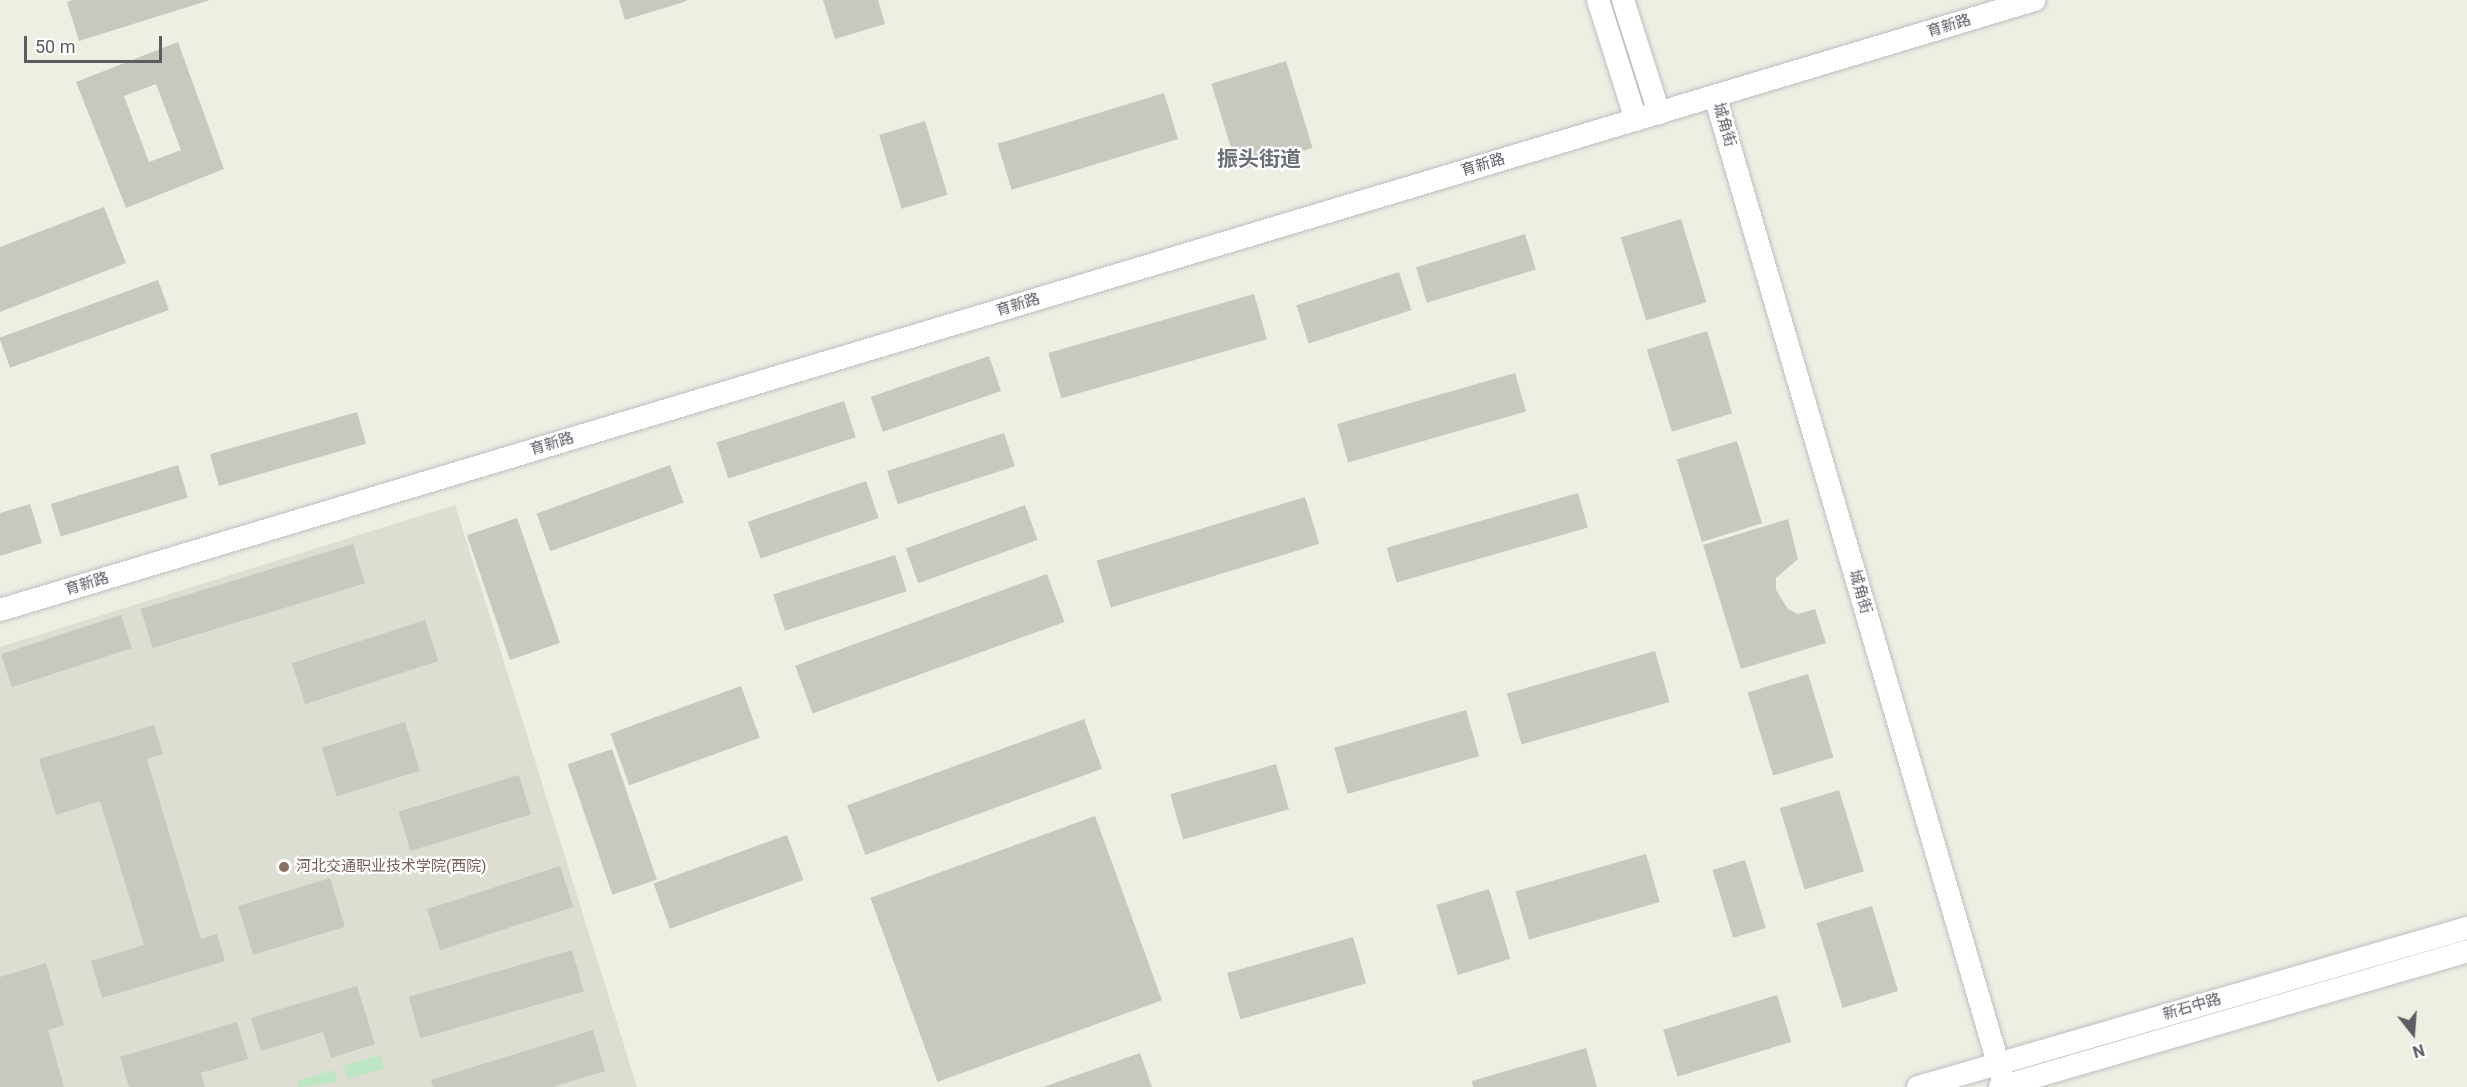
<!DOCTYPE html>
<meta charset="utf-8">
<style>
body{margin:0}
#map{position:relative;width:2467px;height:1087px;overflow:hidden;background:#eeeee2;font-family:Roboto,"Noto Sans SC",sans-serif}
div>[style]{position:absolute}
.education>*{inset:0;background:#deddd1}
.green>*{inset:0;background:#bde7c4;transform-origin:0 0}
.building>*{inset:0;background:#c9c8bf;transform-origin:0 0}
.roads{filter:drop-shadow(0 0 2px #bdbec6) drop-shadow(0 0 2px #bdbec6)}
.secondary>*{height:22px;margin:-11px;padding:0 11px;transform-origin:11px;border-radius:11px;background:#fff}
.dots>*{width:16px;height:16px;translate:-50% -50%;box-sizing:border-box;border:3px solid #fff;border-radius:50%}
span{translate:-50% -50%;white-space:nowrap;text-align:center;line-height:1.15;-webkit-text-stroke:4.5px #fff;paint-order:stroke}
.street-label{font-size:15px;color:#5a5d64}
.education-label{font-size:15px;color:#785e54}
.left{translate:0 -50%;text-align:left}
.district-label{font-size:21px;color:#6b6f76;font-weight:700}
.north{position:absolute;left:2383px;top:1003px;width:60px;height:60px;-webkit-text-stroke:4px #fff;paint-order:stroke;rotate:163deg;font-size:16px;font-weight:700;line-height:24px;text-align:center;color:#5a5d64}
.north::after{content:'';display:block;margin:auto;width:21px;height:27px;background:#5a5d64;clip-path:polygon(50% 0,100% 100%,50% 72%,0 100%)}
.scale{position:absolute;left:24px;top:36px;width:138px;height:27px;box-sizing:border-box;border:3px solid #5a5d64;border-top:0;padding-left:8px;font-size:18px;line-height:21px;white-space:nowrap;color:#5a5d64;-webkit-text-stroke:4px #fff;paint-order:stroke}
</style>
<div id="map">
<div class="education">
<div style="clip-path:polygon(455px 505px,637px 1087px,0 1087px,0 647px)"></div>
</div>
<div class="green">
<div style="left:380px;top:1055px;width:14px;height:38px;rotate:73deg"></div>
<div style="clip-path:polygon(334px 1070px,338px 1082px,300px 1087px,298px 1081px)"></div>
</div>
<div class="building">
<div style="clip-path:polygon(210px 0,79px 41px,67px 2px,73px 0)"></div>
<div style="clip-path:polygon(619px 0,687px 0,687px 1px,625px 20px)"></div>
<div style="clip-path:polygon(823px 0,878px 0,885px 24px,835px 39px)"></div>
<div style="clip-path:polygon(evenodd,178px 42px,224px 169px,126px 208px,76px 82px,178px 42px,156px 84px,181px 150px,149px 162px,124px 96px,156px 84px)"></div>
<div style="left:1286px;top:61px;width:91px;height:78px;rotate:73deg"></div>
<div style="left:1164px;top:93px;width:48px;height:174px;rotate:73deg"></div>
<div style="left:925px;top:121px;width:77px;height:48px;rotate:73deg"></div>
<div style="clip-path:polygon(104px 207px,126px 263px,0 312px,0 247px)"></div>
<div style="left:1681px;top:219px;width:87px;height:63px;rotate:73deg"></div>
<div style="left:1525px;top:234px;width:37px;height:114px;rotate:73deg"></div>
<div style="left:1399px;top:272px;width:40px;height:108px;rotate:72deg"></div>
<div style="left:158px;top:280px;width:32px;height:169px;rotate:70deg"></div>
<div style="left:1254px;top:294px;width:47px;height:214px;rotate:74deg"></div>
<div style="left:1707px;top:331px;width:86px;height:63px;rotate:73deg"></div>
<div style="left:989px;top:356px;width:37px;height:125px;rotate:71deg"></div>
<div style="left:1515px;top:373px;width:40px;height:185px;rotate:74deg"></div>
<div style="left:844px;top:401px;width:38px;height:134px;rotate:72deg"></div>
<div style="left:357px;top:412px;width:33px;height:153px;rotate:74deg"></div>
<div style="left:1004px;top:433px;width:35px;height:123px;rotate:72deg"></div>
<div style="left:1737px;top:441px;width:86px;height:63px;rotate:73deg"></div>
<div style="left:178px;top:465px;width:34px;height:133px;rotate:73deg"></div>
<div style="left:670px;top:465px;width:40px;height:142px;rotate:70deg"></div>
<div style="left:866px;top:481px;width:39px;height:125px;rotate:71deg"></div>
<div style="left:1578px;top:493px;width:36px;height:199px;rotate:74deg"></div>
<div style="left:1305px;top:497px;width:49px;height:218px;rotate:73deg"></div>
<div style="clip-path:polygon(30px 504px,42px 543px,0 556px,0 513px)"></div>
<div style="left:1025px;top:505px;width:37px;height:127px;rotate:70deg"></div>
<div style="left:517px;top:518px;width:132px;height:53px;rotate:71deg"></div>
<div style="clip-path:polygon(1788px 519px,1798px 559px,1776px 578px,1776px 590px,1788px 609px,1798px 614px,1815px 609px,1826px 643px,1741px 669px,1703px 545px)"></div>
<div style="left:353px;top:544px;width:41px;height:222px;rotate:73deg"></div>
<div style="left:895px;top:555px;width:38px;height:128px;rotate:72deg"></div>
<div style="left:1047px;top:574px;width:51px;height:268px;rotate:70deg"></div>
<div style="left:121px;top:615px;width:35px;height:126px;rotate:72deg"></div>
<div style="left:425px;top:620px;width:43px;height:140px;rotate:72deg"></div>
<div style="left:1655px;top:651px;width:53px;height:154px;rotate:74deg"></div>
<div style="left:1808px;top:674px;width:87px;height:63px;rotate:73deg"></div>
<div style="left:741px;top:686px;width:55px;height:139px;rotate:70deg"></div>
<div style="left:1466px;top:710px;width:48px;height:137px;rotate:74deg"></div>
<div style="left:1084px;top:719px;width:53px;height:252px;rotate:70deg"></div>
<div style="left:405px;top:722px;width:51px;height:87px;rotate:73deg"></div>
<div style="clip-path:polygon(154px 725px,163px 754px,147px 759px,201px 939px,217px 934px,225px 961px,102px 998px,91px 961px,144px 945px,100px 801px,56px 815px,39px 759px)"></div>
<div style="left:612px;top:749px;width:138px;height:47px;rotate:71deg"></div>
<div style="left:1276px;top:764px;width:47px;height:110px;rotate:74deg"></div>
<div style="left:519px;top:775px;width:41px;height:126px;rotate:73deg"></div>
<div style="left:1839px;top:790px;width:85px;height:62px;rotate:73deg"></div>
<div style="left:1095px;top:816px;width:196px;height:239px;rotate:70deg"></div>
<div style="left:787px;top:835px;width:48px;height:142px;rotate:70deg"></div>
<div style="left:1646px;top:854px;width:50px;height:136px;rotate:74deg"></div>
<div style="left:1745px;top:860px;width:71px;height:34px;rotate:73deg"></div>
<div style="left:560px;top:866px;width:43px;height:140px;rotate:72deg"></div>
<div style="left:330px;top:878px;width:51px;height:96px;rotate:73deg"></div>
<div style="left:1489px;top:889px;width:73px;height:55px;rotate:73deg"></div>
<div style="left:1872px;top:906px;width:89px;height:58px;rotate:73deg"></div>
<div style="left:1353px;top:937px;width:48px;height:131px;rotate:74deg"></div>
<div style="left:572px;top:950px;width:43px;height:170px;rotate:74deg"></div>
<div style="clip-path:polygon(46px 963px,64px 1025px,48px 1030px,64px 1087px,0 1087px,0 977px)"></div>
<div style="clip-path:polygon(357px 986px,375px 1044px,331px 1058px,323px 1032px,261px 1051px,251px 1018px)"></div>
<div style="left:1777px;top:995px;width:49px;height:119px;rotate:73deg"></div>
<div style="clip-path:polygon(237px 1022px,248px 1059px,201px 1073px,205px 1087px,129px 1087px,120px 1057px)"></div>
<div style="clip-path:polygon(593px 1030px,605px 1071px,553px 1087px,433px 1087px,431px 1080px)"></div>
<div style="clip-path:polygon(1586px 1048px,1597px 1087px,1473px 1087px,1472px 1081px)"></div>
<div style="clip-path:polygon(1140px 1053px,1152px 1087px,1043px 1087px)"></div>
</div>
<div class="roads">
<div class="secondary">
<div style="left:1598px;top:0;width:126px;rotate:72.4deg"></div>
<div style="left:1623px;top:0;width:119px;rotate:72.3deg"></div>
<div style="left:1715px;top:96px;width:1033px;rotate:73.69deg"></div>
<div style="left:0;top:610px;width:2124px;rotate:-16.69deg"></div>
<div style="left:1918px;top:1087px;width:572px;rotate:-16.15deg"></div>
<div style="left:2000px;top:1087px;width:486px;rotate:-16.2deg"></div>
</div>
</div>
<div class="dots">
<div style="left:284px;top:867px;background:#8d6e63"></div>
</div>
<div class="street-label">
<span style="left:1949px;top:26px;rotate:-17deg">育新路</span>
<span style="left:1724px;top:125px;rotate:74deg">城角街</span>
<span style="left:1483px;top:165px;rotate:-17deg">育新路</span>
<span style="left:1018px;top:305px;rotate:-17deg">育新路</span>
<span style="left:552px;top:444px;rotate:-17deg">育新路</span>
<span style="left:87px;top:584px;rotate:-17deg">育新路</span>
<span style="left:1860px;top:592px;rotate:74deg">城角街</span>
<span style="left:2192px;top:1007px;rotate:-16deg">新石中路</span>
</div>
<div class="education-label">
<span class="left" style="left:296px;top:867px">河北交通职业技术学院(西院)</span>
</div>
<div class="district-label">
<span style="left:1259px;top:159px">振头街道</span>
</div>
<div class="north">N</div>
<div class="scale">50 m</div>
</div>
